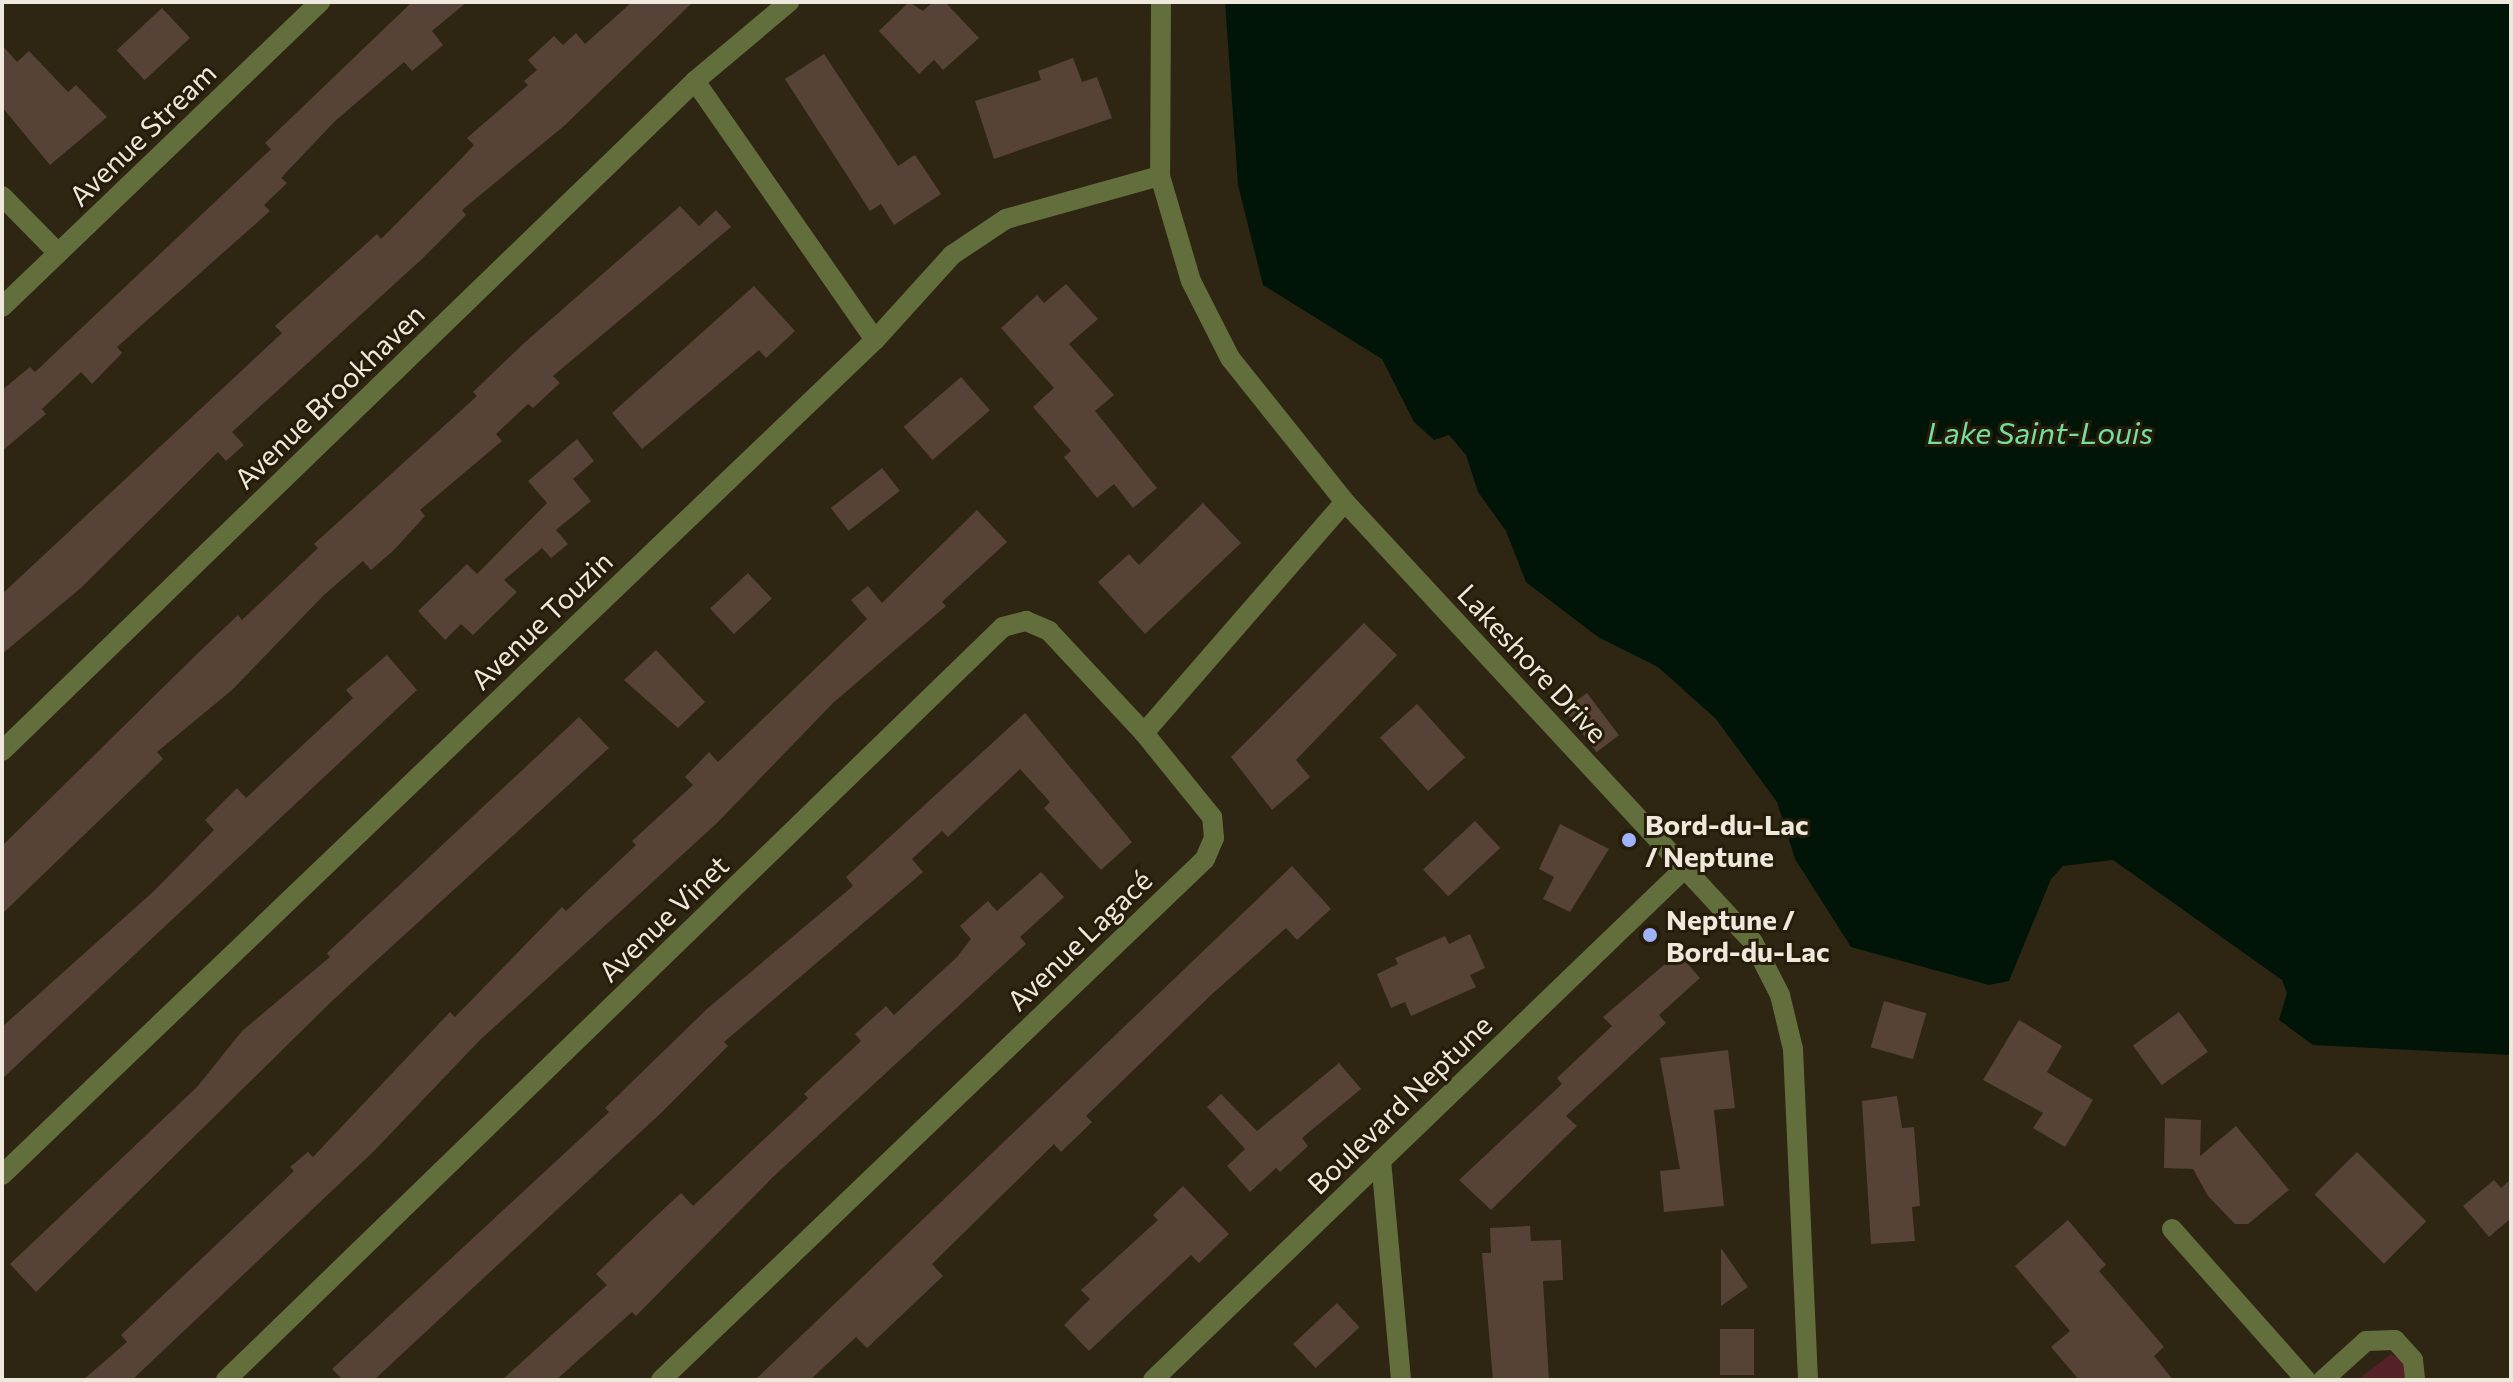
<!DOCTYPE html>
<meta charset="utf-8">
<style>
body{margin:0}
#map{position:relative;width:2513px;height:1382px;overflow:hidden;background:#2e2613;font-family:Commissioner,sans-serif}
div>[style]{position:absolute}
.green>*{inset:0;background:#542126}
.water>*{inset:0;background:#001508}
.building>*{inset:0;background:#564236;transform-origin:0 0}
.minor>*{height:20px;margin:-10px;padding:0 10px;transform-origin:10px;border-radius:10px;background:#626f3d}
.dots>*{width:22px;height:22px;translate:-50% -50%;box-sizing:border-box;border:4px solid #251c09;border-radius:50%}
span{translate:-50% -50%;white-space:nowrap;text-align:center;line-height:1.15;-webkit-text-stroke:6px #251c09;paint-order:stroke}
.street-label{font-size:28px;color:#efe9dd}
.poi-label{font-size:28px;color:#efe9dd;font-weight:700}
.left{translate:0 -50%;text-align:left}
.water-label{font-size:30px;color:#74dfa0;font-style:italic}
.frame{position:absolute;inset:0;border:4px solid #efe9dd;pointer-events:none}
</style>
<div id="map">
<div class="green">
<div style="clip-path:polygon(2391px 1354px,2403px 1361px,2410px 1380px,2357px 1380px)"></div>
</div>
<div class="water">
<div style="clip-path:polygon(1225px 2px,2511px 2px,2511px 1055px,2313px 1045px,2279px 1020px,2287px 993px,2282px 980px,2113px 860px,2063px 866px,2051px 879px,2009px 981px,1989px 985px,1851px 947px,1795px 859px,1777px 802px,1716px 719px,1658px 667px,1598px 637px,1526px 582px,1506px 531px,1478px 492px,1466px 455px,1449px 435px,1434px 440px,1414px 422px,1382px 359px,1263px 285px,1238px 185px)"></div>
</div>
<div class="building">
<div style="clip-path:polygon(412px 2px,467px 2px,432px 31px,443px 45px,412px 71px,404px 62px,335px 121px,281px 178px,287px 183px,264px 205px,270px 211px,117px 347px,122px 353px,92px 384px,81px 372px,42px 409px,46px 414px,2px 451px,2px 390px,30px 367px,35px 372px,271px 149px,265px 143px)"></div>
<div style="clip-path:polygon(632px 2px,693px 2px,564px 126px,462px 210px,466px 215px,422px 259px,232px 432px,244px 445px,226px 461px,218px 452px,82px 587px,2px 654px,2px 594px,282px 333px,275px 326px,377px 234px,381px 239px,459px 161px,474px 145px,467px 138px,528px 85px,524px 81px,537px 70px,528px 60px,554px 36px,563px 45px,576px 33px,585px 44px)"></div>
<div style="clip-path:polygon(909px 2px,923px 11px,933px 2px,945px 2px,979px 38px,943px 70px,934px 60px,919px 74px,879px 31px)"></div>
<div style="left:162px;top:8px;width:41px;height:62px;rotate:47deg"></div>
<div style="clip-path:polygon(2px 45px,17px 62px,29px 51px,68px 92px,76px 85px,107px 117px,50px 165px,2px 107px)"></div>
<div style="clip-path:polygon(824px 54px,898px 166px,915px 155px,941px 194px,894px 225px,881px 204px,870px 211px,785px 79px)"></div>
<div style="clip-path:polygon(1073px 58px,1082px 82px,1097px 77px,1112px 118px,994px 159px,975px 101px,1041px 80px,1038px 71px)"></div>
<div style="clip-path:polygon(680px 206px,699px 226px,716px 210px,731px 227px,553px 376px,560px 383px,533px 408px,528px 404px,496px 434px,502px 441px,420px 510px,425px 516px,394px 550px,371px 570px,363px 561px,324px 595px,232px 690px,157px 752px,163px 759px,2px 914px,2px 846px,198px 653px,238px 615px,242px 620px,318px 548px,314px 544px,477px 396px,473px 392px,523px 344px)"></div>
<div style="clip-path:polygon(1066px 284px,1098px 319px,1069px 344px,1114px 395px,1095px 411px,1157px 488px,1133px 508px,1114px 484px,1097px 498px,1064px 457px,1071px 451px,1033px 407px,1054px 388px,1001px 328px,1037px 295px,1044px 303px)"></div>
<div style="clip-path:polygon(754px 286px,795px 331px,766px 358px,759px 350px,642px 449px,612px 413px)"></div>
<div style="left:961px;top:377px;width:44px;height:76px;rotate:49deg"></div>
<div style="clip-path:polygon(577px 439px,594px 461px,573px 479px,591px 501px,556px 530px,568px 544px,551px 558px,542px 548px,504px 580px,517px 592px,473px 635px,461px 624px,445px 640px,418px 611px,467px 564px,477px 574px,547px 503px,528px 481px)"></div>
<div style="left:882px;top:468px;width:29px;height:65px;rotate:52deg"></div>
<div style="clip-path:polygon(1203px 503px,1241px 543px,1145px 634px,1098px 582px,1129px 554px,1139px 565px)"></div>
<div style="clip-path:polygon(977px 510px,1007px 542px,942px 602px,946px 606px,833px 703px,717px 823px,479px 1041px,374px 1151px,132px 1380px,83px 1380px,127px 1342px,121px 1335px,294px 1171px,290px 1167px,308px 1152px,313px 1157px,450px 1012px,455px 1017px,562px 907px,566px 911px,636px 845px,632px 841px,693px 785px,685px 777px,709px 752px,718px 762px,867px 619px,851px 600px,868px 586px,882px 603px)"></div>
<div style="left:748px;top:573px;width:35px;height:52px;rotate:47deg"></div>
<div style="clip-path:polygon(1364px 623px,1397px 655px,1296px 760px,1310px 777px,1272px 810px,1231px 757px)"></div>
<div style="clip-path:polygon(656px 650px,705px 702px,678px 728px,624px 680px)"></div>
<div style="clip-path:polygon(387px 655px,417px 690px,2px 1079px,2px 1027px,154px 891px,214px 830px,205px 820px,237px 788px,246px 798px,353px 698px,346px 690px)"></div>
<div style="left:1587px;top:693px;width:53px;height:28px;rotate:53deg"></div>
<div style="left:1417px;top:704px;width:72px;height:50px;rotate:48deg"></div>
<div style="clip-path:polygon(1025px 713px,1132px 842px,1101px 870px,1044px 808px,1050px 802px,1020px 769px,948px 837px,942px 831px,912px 859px,923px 872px,724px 1042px,728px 1046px,661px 1113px,374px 1380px,343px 1380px,332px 1369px,609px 1112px,605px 1108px,708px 1008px,853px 886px,846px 877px)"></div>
<div style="clip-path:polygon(579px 717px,609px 748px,332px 1001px,36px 1292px,10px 1264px,197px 1087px,242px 1031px,330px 957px,327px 953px)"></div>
<div style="left:1475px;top:821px;width:37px;height:71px;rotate:47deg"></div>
<div style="clip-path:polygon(1560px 824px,1609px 849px,1570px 912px,1543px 899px,1554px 877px,1539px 869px)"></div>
<div style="clip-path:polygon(1292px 866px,1331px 909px,1297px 940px,1286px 928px,1211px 995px,1086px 1116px,1092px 1122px,1061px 1152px,1054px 1144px,932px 1264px,943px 1276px,867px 1348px,856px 1337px,810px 1380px,755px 1380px)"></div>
<div style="clip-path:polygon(1041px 872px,1064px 897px,1020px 937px,1026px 944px,773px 1177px,636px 1316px,632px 1312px,556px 1380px,502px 1380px,607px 1285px,596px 1274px,653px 1219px,681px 1193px,693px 1206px,808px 1098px,804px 1094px,861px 1041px,855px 1034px,886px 1006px,894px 1015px,957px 957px,971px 939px,960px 926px,988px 901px,997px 911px)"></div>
<div style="clip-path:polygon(1470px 934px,1485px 968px,1470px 975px,1476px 987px,1411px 1016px,1405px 1002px,1391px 1008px,1377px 974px,1398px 964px,1395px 958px,1445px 936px,1449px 944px)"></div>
<div style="clip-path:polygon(1678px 953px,1700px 978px,1659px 1015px,1666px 1023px,1566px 1116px,1577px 1126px,1491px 1210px,1459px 1180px,1562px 1084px,1557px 1078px,1612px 1026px,1603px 1017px)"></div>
<div style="left:1884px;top:1001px;width:44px;height:48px;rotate:16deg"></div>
<div style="left:2179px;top:1012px;width:49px;height:57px;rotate:54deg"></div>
<div style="clip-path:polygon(2019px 1020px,2062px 1046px,2047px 1072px,2093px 1100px,2065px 1147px,2033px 1128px,2043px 1113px,1983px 1080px)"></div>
<div style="clip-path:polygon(1728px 1050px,1735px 1108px,1714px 1110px,1724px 1206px,1664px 1212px,1660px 1171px,1680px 1169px,1660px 1058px)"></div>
<div style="clip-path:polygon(1339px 1063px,1361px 1089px,1302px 1138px,1308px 1146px,1280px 1172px,1276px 1168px,1250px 1192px,1227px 1166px,1245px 1149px,1207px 1107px,1221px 1094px,1257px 1131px)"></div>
<div style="clip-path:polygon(1897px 1096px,1902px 1128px,1914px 1127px,1920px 1206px,1912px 1207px,1915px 1241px,1871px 1244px,1862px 1101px)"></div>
<div style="clip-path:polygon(2165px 1118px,2201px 1120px,2200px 1156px,2236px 1126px,2289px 1190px,2248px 1224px,2235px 1224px,2208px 1196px,2193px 1169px,2164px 1168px)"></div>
<div style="left:2357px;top:1152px;width:98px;height:60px;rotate:45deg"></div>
<div style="clip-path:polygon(2511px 1179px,2511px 1218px,2489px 1237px,2463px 1206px,2494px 1180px,2501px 1188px)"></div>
<div style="clip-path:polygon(1183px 1186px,1229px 1234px,1199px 1263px,1191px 1255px,1089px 1351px,1064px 1325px,1090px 1299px,1081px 1290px,1158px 1220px,1153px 1215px)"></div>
<div style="clip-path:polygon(2068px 1220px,2106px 1265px,2099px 1271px,2164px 1347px,2154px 1356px,2173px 1380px,2079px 1380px,2051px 1347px,2070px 1331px,2015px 1266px)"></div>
<div style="clip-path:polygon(1530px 1226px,1531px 1241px,1561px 1240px,1563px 1280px,1543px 1281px,1549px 1380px,1493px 1380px,1482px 1253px,1491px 1253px,1490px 1228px)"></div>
<div style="clip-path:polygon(1721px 1248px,1748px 1287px,1721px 1306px)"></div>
<div style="left:1337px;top:1303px;width:33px;height:60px;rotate:47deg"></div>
<div style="left:1720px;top:1329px;width:34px;height:46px"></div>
</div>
<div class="minor">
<div style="left:1161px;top:2px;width:174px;rotate:90.3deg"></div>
<div style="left:1160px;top:176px;width:109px;rotate:73.6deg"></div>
<div style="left:1191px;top:281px;width:86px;rotate:63.1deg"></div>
<div style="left:1230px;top:358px;width:184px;rotate:51.4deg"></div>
<div style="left:1345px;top:502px;width:600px;rotate:47.16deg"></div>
<div style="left:1753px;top:942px;width:59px;rotate:63deg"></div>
<div style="left:1780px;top:995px;width:56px;rotate:76.5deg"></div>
<div style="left:1793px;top:1049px;width:331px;rotate:87.4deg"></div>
<div style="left:695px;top:81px;width:315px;rotate:55.2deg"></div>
<div style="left:2px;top:196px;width:80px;rotate:45.5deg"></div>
<div style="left:2px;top:307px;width:441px;rotate:-43.8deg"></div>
<div style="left:2px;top:751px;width:964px;rotate:-44.03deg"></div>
<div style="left:695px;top:81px;width:123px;rotate:-40deg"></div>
<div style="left:1381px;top:1160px;width:221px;rotate:84.8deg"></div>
<div style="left:2px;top:1175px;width:1208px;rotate:-43.73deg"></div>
<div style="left:875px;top:340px;width:115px;rotate:-47.8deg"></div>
<div style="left:952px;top:255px;width:65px;rotate:-33.7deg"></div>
<div style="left:1006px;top:219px;width:160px;rotate:-15.6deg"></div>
<div style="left:2172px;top:1229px;width:202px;rotate:48.4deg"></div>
<div style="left:226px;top:1380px;width:1082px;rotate:-44.1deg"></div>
<div style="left:1003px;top:627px;width:24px;rotate:-15deg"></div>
<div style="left:1026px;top:621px;width:25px;rotate:23deg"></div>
<div style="left:1049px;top:631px;width:139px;rotate:47deg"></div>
<div style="left:661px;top:1380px;width:753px;rotate:-43.76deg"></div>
<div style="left:1205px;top:859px;width:23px;rotate:-67deg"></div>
<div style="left:1214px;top:838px;width:21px;rotate:-95deg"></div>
<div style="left:1212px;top:817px;width:108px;rotate:-129deg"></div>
<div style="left:1144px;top:733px;width:306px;rotate:-49deg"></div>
<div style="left:1153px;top:1380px;width:738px;rotate:-43.9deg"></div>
<div style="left:2323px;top:1380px;width:58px;rotate:-42.2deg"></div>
<div style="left:2366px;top:1341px;width:29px;rotate:-2deg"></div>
<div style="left:2395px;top:1340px;width:27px;rotate:48deg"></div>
<div style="left:2413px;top:1360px;width:20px;rotate:84deg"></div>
</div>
<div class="dots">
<div style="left:1629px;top:840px;background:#9fb3fd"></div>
<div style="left:1650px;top:935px;background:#9fb3fd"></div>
</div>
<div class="street-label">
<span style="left:142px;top:134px;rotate:-44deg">Avenue Stream</span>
<span style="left:329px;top:396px;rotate:-44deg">Avenue Brookhaven</span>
<span style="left:541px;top:620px;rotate:-44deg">Avenue Touzin</span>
<span style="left:1533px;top:663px;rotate:47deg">Lakeshore Drive</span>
<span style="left:663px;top:918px;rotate:-44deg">Avenue Vinet</span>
<span style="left:1079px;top:940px;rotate:-44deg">Avenue Lagacé</span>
<span style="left:1399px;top:1104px;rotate:-44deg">Boulevard Neptune</span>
</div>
<div class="poi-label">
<span class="left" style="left:1645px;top:840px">Bord-du-Lac<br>/ Neptune</span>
<span class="left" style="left:1666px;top:935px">Neptune /<br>Bord-du-Lac</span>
</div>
<div class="water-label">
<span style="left:2040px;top:432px">Lake Saint-Louis</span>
</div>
<div class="frame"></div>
</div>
